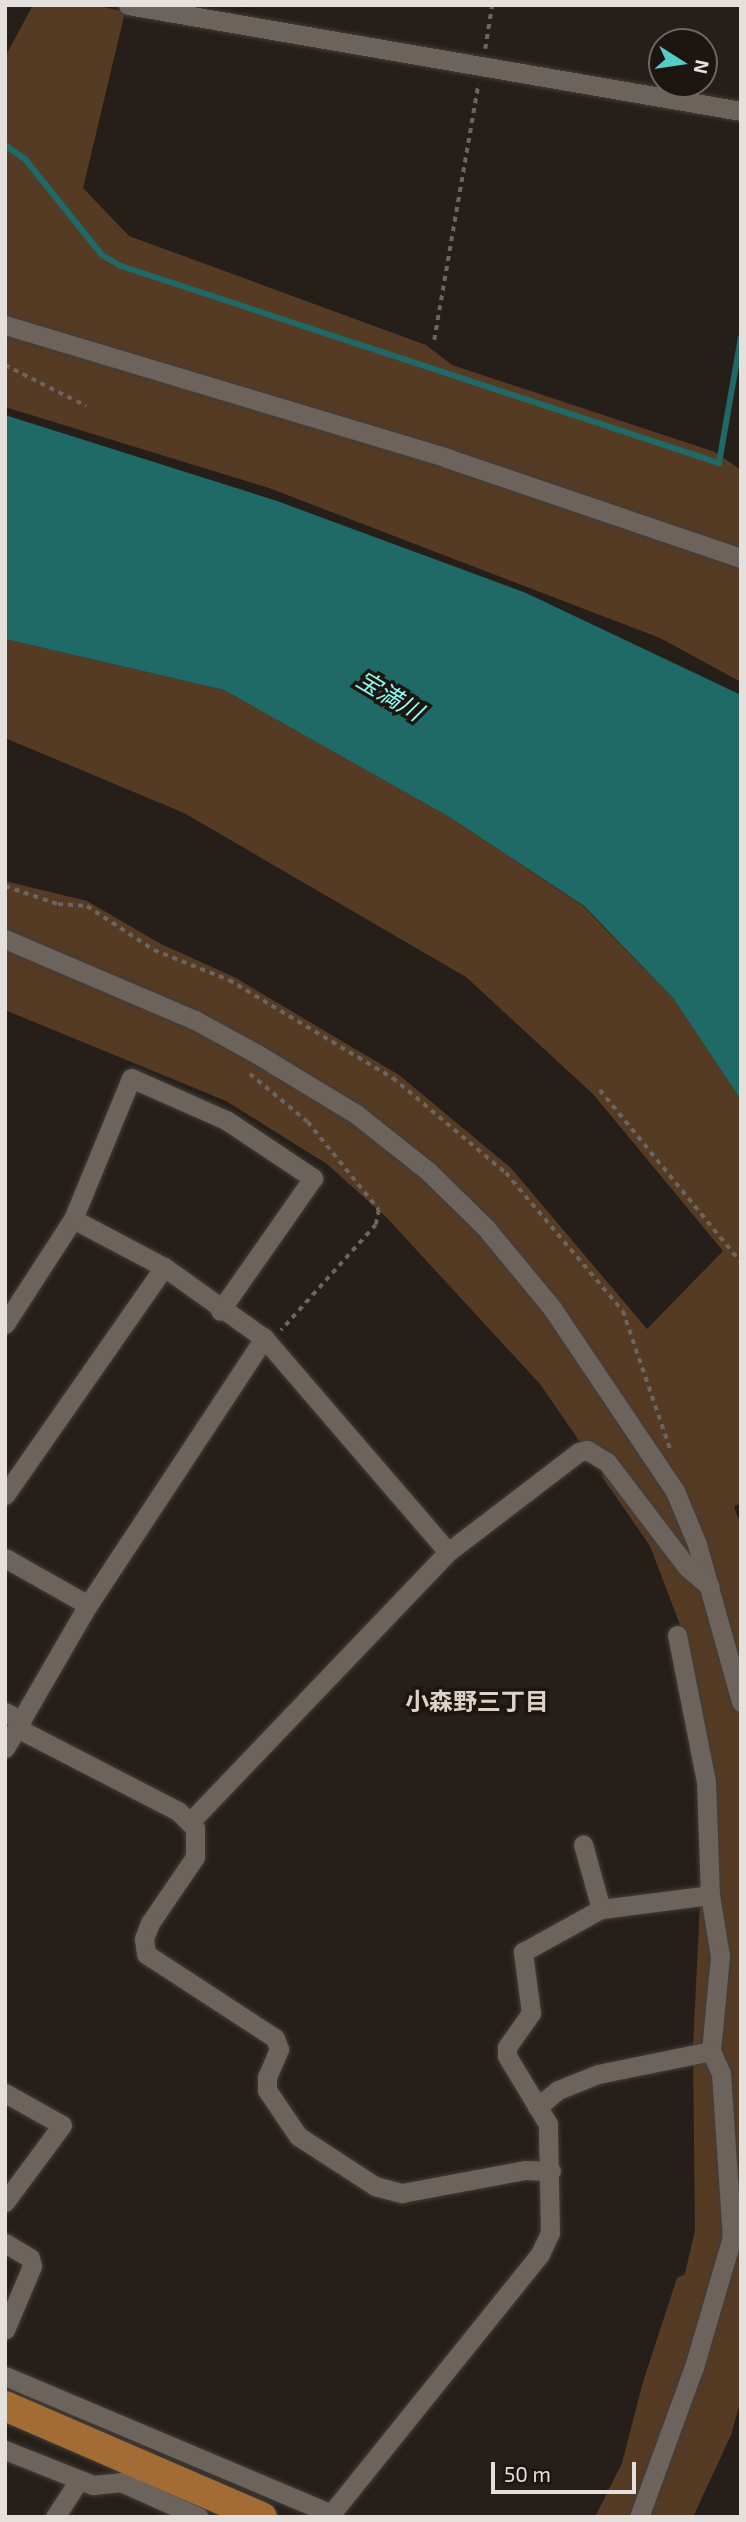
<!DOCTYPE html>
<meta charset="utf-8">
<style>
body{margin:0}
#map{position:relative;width:746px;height:2522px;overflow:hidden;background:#261f19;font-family:"Exo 2","Noto Sans JP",sans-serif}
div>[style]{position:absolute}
.green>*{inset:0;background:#563b24}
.water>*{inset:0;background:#1f6966}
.stream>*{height:6px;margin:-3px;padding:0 3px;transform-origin:3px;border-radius:3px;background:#1f6966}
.path>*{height:3.5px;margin-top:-1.75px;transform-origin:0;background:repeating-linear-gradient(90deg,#6b645f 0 5px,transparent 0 10px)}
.roads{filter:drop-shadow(0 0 2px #423d39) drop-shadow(0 0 2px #423d39)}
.street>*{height:19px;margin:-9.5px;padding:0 9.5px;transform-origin:9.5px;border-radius:9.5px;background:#6c635c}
.primary>*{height:30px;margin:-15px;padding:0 15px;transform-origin:15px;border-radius:15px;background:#a26c34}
span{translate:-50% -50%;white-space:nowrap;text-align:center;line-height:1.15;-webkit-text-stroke:7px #1d1610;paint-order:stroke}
.water-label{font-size:24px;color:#8dfaf4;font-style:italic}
.neighbourhood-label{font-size:24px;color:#dcd2ca;font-weight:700}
.frame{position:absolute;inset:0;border:7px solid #e5e0dc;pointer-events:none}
.north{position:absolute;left:648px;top:28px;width:70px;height:70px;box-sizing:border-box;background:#1d1610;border:2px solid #6d6762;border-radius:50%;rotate:102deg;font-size:19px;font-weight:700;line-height:28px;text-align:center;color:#e5e0dc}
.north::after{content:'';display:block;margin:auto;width:24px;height:32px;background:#54cdc7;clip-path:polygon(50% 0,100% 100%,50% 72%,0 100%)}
.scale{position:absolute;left:491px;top:2462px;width:145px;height:32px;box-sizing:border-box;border:4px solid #e5e0dc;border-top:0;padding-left:9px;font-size:21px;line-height:24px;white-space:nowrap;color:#e5e0dc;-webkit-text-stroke:5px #1d1610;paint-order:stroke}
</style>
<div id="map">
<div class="green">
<div style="clip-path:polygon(33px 5px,96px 5px,125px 12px,83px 188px,129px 236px,426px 345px,452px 365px,715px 452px,741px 470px,741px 682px,660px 638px,269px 488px,5px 407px,5px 57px)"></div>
<div style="clip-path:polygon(5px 639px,224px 690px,451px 818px,583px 906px,673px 998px,741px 1100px,741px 1502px,734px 1507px,741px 1525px,741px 2399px,731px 2435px,693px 2517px,595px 2517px,622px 2463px,643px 2382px,677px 2278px,685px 2274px,695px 2230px,693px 2047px,700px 1903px,720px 1900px,682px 1630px,650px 1546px,603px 1478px,596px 1446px,580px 1442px,540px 1384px,388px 1219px,327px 1164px,226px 1101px,5px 1010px,5px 881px,87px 901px,161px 944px,234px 977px,399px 1075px,511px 1168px,647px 1329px,723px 1251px,593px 1094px,466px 977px,184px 813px,5px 738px)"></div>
</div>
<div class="water">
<div style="clip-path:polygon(5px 415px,277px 501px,526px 593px,741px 695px,741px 1100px,673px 998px,584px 906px,451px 818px,224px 690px,5px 639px)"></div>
</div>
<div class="stream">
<div style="left:5px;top:145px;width:24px;rotate:35deg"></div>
<div style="left:25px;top:159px;width:123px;rotate:51.3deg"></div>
<div style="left:102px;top:255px;width:22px;rotate:30deg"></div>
<div style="left:121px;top:266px;width:630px;rotate:18.23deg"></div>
<div style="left:719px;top:463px;width:128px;rotate:-80.1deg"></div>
</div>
<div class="path">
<div style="left:485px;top:49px;width:45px;rotate:-81deg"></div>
<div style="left:434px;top:340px;width:260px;rotate:-80.2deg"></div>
<div style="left:5px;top:365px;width:91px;rotate:26.8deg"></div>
<div style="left:5px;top:886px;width:56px;rotate:18.8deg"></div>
<div style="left:58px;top:904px;width:29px;rotate:4deg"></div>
<div style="left:87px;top:906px;width:80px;rotate:33.3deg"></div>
<div style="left:154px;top:950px;width:81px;rotate:21.8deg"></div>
<div style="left:229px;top:980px;width:191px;rotate:30.9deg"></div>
<div style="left:393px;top:1078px;width:148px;rotate:40.1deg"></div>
<div style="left:506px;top:1173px;width:181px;rotate:49.7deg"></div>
<div style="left:623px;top:1311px;width:145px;rotate:71.1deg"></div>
<div style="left:250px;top:1074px;width:75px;rotate:39.6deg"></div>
<div style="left:308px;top:1122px;width:113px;rotate:51.1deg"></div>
<div style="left:379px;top:1210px;width:15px;rotate:101deg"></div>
<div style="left:376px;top:1225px;width:142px;rotate:131.9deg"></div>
<div style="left:600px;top:1090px;width:222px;rotate:50.7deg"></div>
</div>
<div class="roads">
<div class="street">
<div style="left:128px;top:5px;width:622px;rotate:9.81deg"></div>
<div style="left:5px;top:325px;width:462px;rotate:16.7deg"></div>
<div style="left:447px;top:458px;width:311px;rotate:18.8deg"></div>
<div style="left:5px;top:939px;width:207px;rotate:23.1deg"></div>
<div style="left:195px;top:1020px;width:71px;rotate:28.7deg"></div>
<div style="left:257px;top:1054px;width:116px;rotate:31.2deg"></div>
<div style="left:356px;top:1114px;width:92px;rotate:38.4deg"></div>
<div style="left:428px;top:1171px;width:81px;rotate:44.5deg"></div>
<div style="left:486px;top:1228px;width:104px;rotate:50.5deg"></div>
<div style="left:552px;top:1308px;width:220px;rotate:56.1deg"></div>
<div style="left:675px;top:1491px;width:57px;rotate:67.5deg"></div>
<div style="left:697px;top:1544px;width:164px;rotate:74.4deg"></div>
<div style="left:73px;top:1219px;width:103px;rotate:27.8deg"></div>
<div style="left:164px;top:1267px;width:123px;rotate:35.4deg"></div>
<div style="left:264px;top:1338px;width:282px;rotate:49.3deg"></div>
<div style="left:5px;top:1324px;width:125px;rotate:-57.1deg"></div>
<div style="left:73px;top:1219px;width:152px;rotate:-67.6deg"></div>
<div style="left:131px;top:1078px;width:104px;rotate:23.9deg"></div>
<div style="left:226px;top:1120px;width:105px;rotate:33.7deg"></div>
<div style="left:313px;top:1178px;width:162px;rotate:125deg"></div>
<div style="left:5px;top:1495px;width:278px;rotate:-55.1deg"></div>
<div style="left:5px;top:1558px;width:95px;rotate:29.5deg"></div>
<div style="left:677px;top:1635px;width:149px;rotate:78.8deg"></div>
<div style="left:706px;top:1781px;width:114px;rotate:88deg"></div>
<div style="left:710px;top:1895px;width:62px;rotate:80.7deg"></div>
<div style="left:720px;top:1956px;width:95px;rotate:95.4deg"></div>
<div style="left:5px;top:1712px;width:19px;rotate:28deg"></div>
<div style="left:17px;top:1728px;width:181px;rotate:27.3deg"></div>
<div style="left:178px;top:1811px;width:24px;rotate:45deg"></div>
<div style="left:195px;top:1828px;width:29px;rotate:90deg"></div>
<div style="left:195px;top:1857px;width:80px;rotate:124.3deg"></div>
<div style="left:150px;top:1923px;width:17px;rotate:111deg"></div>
<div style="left:144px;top:1939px;width:15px;rotate:82deg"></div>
<div style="left:146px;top:1954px;width:154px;rotate:33.1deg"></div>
<div style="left:275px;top:2038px;width:12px;rotate:70deg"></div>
<div style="left:279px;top:2049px;width:30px;rotate:113deg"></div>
<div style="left:267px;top:2077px;width:13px;rotate:90deg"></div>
<div style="left:267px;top:2090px;width:55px;rotate:56deg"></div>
<div style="left:298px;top:2136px;width:92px;rotate:33deg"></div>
<div style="left:375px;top:2186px;width:28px;rotate:15deg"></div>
<div style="left:402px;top:2193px;width:125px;rotate:-10.6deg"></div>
<div style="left:525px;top:2170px;width:26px;rotate:2deg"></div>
<div style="left:5px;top:1748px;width:165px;rotate:-59.9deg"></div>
<div style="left:88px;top:1605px;width:320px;rotate:-56.6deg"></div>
<div style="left:190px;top:1822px;width:373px;rotate:-46.3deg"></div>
<div style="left:448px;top:1552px;width:165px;rotate:-37.4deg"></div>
<div style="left:579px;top:1452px;width:8px;rotate:-14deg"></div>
<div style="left:587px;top:1450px;width:23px;rotate:31deg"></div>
<div style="left:607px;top:1462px;width:132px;rotate:52.7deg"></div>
<div style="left:687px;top:1567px;width:30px;rotate:41deg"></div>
<div style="left:601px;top:1909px;width:110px;rotate:-7.3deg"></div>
<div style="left:5px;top:2093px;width:65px;rotate:29.3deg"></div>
<div style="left:62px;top:2125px;width:96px;rotate:126.5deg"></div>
<div style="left:537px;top:2107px;width:27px;rotate:-39deg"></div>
<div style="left:558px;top:2090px;width:43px;rotate:-21.8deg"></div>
<div style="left:598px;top:2074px;width:115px;rotate:-11.5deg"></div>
<div style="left:711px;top:2051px;width:24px;rotate:66deg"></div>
<div style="left:721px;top:2073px;width:166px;rotate:86.2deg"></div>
<div style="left:5px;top:2243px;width:29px;rotate:31deg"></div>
<div style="left:30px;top:2258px;width:8px;rotate:76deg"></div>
<div style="left:32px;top:2266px;width:69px;rotate:112.9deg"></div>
<div style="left:5px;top:2376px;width:354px;rotate:22.9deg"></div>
<div style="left:331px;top:2514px;width:334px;rotate:-51.2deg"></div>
<div style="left:540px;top:2254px;width:23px;rotate:-65deg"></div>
<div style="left:550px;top:2233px;width:109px;rotate:-91.1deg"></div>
<div style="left:548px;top:2124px;width:79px;rotate:-121.1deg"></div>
<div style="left:507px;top:2056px;width:9px;rotate:-90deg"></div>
<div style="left:507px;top:2047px;width:42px;rotate:-54.8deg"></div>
<div style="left:531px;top:2013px;width:62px;rotate:-97.5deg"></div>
<div style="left:523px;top:1952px;width:89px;rotate:-28.9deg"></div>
<div style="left:601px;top:1909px;width:67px;rotate:-105.5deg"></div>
<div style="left:5px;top:2450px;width:95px;rotate:21.7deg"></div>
<div style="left:93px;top:2485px;width:28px;rotate:-6deg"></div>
<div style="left:121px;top:2482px;width:85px;rotate:24.2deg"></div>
<div style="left:55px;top:2517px;width:44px;rotate:-57deg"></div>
<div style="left:639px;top:2517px;width:160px;rotate:-69.9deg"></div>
<div style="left:694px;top:2367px;width:146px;rotate:-73.7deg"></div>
</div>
<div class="primary">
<div style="left:5px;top:2406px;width:280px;rotate:23.4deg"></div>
</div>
</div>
<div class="water-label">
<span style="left:390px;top:695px;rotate:31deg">宝満川</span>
</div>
<div class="neighbourhood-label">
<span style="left:477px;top:1701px">小森野三丁目</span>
</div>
<div class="frame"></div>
<div class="north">N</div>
<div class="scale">50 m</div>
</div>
